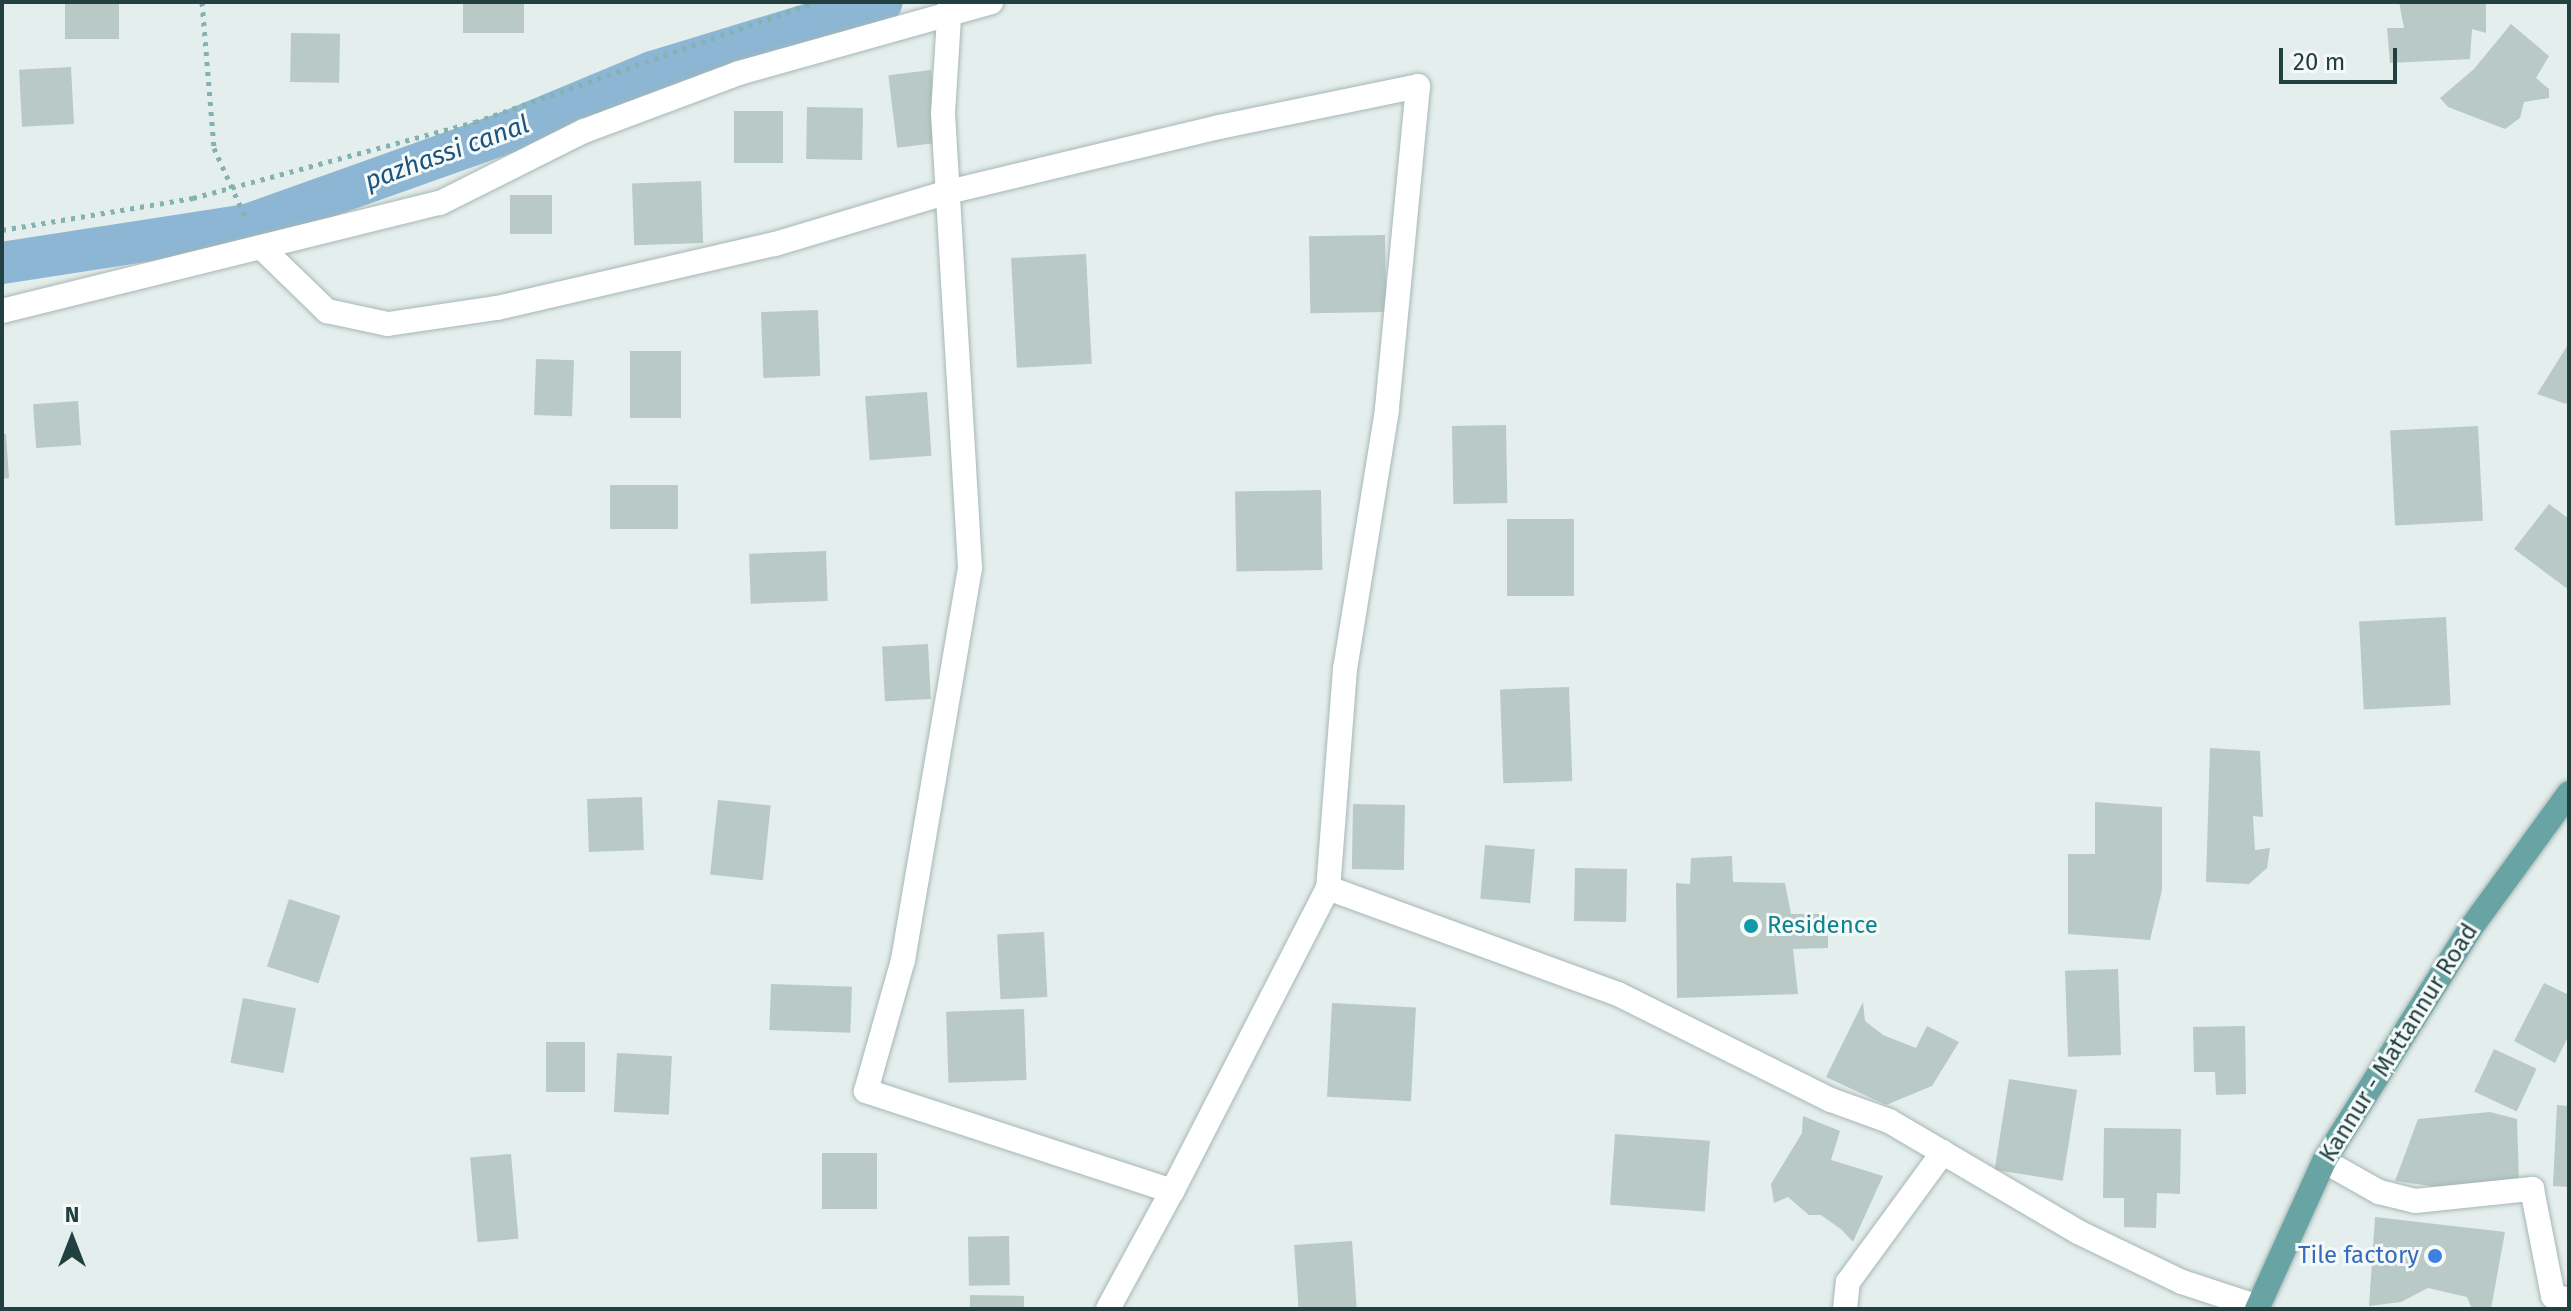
<!DOCTYPE html>
<style>
body{margin:0}
#map{position:relative;width:2571px;height:1311px;overflow:hidden;background:#e4eeec;font-family:"Fira Sans",sans-serif}
div>[style]{position:absolute}
.canal>*{height:42px;margin:-21px;padding:0 21px;transform-origin:21px;border-radius:21px;background:#8cb6d4}
.building>*{inset:0;background:#b9c9c6;transform-origin:0 0}
.path>*{height:5px;margin-top:-2.5px;transform-origin:0;background:repeating-linear-gradient(90deg,#84b2b0 0 4px,transparent 0 10px)}
.roads{filter:drop-shadow(0 0 2px #a6b6b5) drop-shadow(0 0 2px #a6b6b5)}
.minor>*{height:24px;margin:-12px;padding:0 12px;transform-origin:12px;border-radius:12px;background:#fff}
.major>*{height:24px;margin:-12px;padding:0 12px;transform-origin:12px;border-radius:12px;background:#68a4a4}
.dots>*{width:22px;height:22px;translate:-50% -50%;box-sizing:border-box;border:4px solid #f5faf9;border-radius:50%}
span{translate:-50% -50%;white-space:nowrap;text-align:center;line-height:1.15;-webkit-text-stroke:6px #f5faf9;paint-order:stroke}
.culture-label{font-size:24px;color:#0d838f}
.left{translate:0 -50%;text-align:left}
.street-label{font-size:24px;color:#234040}
.shop-label{font-size:24px;color:#366cbe}
.right{translate:-100% -50%;text-align:right}
.water-label{font-size:26px;color:#1b547e;font-style:italic}
.frame{position:absolute;inset:0;border:4px solid #234040;pointer-events:none}
.north{position:absolute;left:32px;top:1199px;width:80px;height:80px;-webkit-text-stroke:6px #f5faf9;paint-order:stroke;rotate:0deg;font-size:22px;font-weight:700;line-height:32px;text-align:center;color:#234040}
.north::after{content:'';display:block;margin:auto;width:28px;height:36px;background:#234040;clip-path:polygon(50% 0,100% 100%,50% 72%,0 100%)}
.scale{position:absolute;left:2279px;top:48px;width:118px;height:36px;box-sizing:border-box;border:4px solid #234040;border-top:0;padding-left:10px;font-size:24px;line-height:28px;white-space:nowrap;color:#234040;-webkit-text-stroke:6px #f5faf9;paint-order:stroke}
</style>
<div id="map">
<div class="canal">
<div style="left:2px;top:263px;width:248px;rotate:-8.8deg"></div>
<div style="left:247px;top:225px;width:277px;rotate:-19.6deg"></div>
<div style="left:508px;top:132px;width:156px;rotate:-22.6deg"></div>
<div style="left:652px;top:72px;width:240px;rotate:-16.9deg"></div>
</div>
<div class="building">
<div style="left:65px;top:2px;width:54px;height:37px"></div>
<div style="left:463px;top:2px;width:61px;height:31px"></div>
<div style="clip-path:polygon(2399px 2px,2486px 2px,2486px 33px,2472px 29px,2470px 59px,2390px 63px,2387px 28px,2404px 28px)"></div>
<div style="clip-path:polygon(2511px 24px,2549px 56px,2536px 78px,2549px 89px,2549px 98px,2524px 102px,2520px 118px,2505px 129px,2448px 107px,2440px 98px,2474px 69px)"></div>
<div style="left:291px;top:33px;width:49px;height:49px;rotate:1deg"></div>
<div style="left:71px;top:67px;width:57px;height:52px;rotate:87deg"></div>
<div style="left:931px;top:70px;width:73px;height:43px;rotate:83deg"></div>
<div style="left:807px;top:107px;width:56px;height:52px;rotate:1deg"></div>
<div style="left:734px;top:111px;width:49px;height:52px"></div>
<div style="left:701px;top:181px;width:62px;height:69px;rotate:88deg"></div>
<div style="left:510px;top:195px;width:42px;height:39px"></div>
<div style="left:1385px;top:235px;width:77px;height:76px;rotate:89deg"></div>
<div style="left:1086px;top:254px;width:110px;height:75px;rotate:87deg"></div>
<div style="left:818px;top:310px;width:66px;height:57px;rotate:88deg"></div>
<div style="clip-path:polygon(2569px 343px,2569px 398px,2566px 404px,2537px 394px)"></div>
<div style="left:630px;top:351px;width:51px;height:67px"></div>
<div style="left:536px;top:359px;width:38px;height:56px;rotate:2deg"></div>
<div style="left:927px;top:392px;width:64px;height:62px;rotate:86deg"></div>
<div style="left:78px;top:401px;width:44px;height:45px;rotate:86deg"></div>
<div style="left:1506px;top:425px;width:78px;height:54px;rotate:89deg"></div>
<div style="left:2478px;top:426px;width:95px;height:88px;rotate:87deg"></div>
<div style="clip-path:polygon(2px 434px,6px 434px,9px 478px,2px 479px)"></div>
<div style="left:610px;top:485px;width:68px;height:44px"></div>
<div style="left:1321px;top:490px;width:80px;height:86px;rotate:89deg"></div>
<div style="clip-path:polygon(2549px 504px,2569px 519px,2569px 590px,2514px 549px)"></div>
<div style="left:1507px;top:519px;width:67px;height:77px"></div>
<div style="left:826px;top:551px;width:50px;height:77px;rotate:88deg"></div>
<div style="left:2446px;top:617px;width:88px;height:87px;rotate:87deg"></div>
<div style="left:928px;top:644px;width:55px;height:46px;rotate:87deg"></div>
<div style="left:1569px;top:687px;width:94px;height:69px;rotate:88deg"></div>
<div style="clip-path:polygon(2210px 748px,2260px 751px,2263px 817px,2253px 816px,2255px 850px,2270px 848px,2267px 868px,2249px 884px,2206px 882px)"></div>
<div style="left:642px;top:797px;width:53px;height:55px;rotate:88deg"></div>
<div style="left:718px;top:800px;width:53px;height:75px;rotate:6deg"></div>
<div style="clip-path:polygon(2095px 802px,2162px 807px,2162px 890px,2150px 940px,2068px 934px,2068px 854px,2095px 854px)"></div>
<div style="left:1353px;top:804px;width:52px;height:65px;rotate:1deg"></div>
<div style="left:1485px;top:845px;width:50px;height:54px;rotate:5deg"></div>
<div style="clip-path:polygon(1732px 856px,1733px 882px,1785px 883px,1791px 914px,1828px 914px,1828px 948px,1793px 949px,1798px 994px,1677px 998px,1676px 883px,1690px 884px,1691px 858px)"></div>
<div style="left:1575px;top:868px;width:52px;height:53px;rotate:1deg"></div>
<div style="left:289px;top:899px;width:54px;height:71px;rotate:18deg"></div>
<div style="left:1044px;top:932px;width:65px;height:47px;rotate:87deg"></div>
<div style="left:2118px;top:969px;width:86px;height:53px;rotate:88deg"></div>
<div style="clip-path:polygon(2544px 983px,2569px 995px,2569px 1035px,2555px 1063px,2514px 1041px)"></div>
<div style="left:771px;top:984px;width:81px;height:46px;rotate:2deg"></div>
<div style="left:243px;top:998px;width:54px;height:66px;rotate:11deg"></div>
<div style="clip-path:polygon(1863px 1002px,1865px 1021px,1883px 1035px,1916px 1048px,1927px 1026px,1959px 1042px,1932px 1086px,1886px 1105px,1826px 1077px)"></div>
<div style="left:1332px;top:1003px;width:84px;height:94px;rotate:3deg"></div>
<div style="left:1024px;top:1009px;width:71px;height:78px;rotate:88deg"></div>
<div style="clip-path:polygon(2245px 1026px,2246px 1094px,2216px 1095px,2215px 1072px,2194px 1072px,2193px 1027px)"></div>
<div style="left:546px;top:1042px;width:39px;height:50px"></div>
<div style="left:2494px;top:1049px;width:47px;height:47px;rotate:25deg"></div>
<div style="left:617px;top:1053px;width:55px;height:59px;rotate:3deg"></div>
<div style="left:2009px;top:1079px;width:69px;height:92px;rotate:9deg"></div>
<div style="clip-path:polygon(2557px 1105px,2569px 1106px,2569px 1187px,2553px 1186px)"></div>
<div style="clip-path:polygon(2490px 1112px,2517px 1119px,2519px 1181px,2438px 1187px,2395px 1181px,2418px 1119px)"></div>
<div style="clip-path:polygon(1803px 1116px,1840px 1131px,1831px 1160px,1883px 1176px,1853px 1242px,1842px 1230px,1821px 1215px,1809px 1215px,1788px 1197px,1774px 1203px,1771px 1184px,1802px 1133px)"></div>
<div style="clip-path:polygon(2104px 1128px,2181px 1129px,2180px 1194px,2157px 1193px,2156px 1228px,2124px 1227px,2124px 1198px,2103px 1198px)"></div>
<div style="left:1615px;top:1134px;width:95px;height:71px;rotate:4deg"></div>
<div style="left:822px;top:1153px;width:55px;height:56px"></div>
<div style="left:511px;top:1154px;width:85px;height:41px;rotate:85deg"></div>
<div style="clip-path:polygon(2375px 1217px,2505px 1232px,2491px 1309px,2472px 1309px,2467px 1297px,2428px 1288px,2401px 1302px,2369px 1306px)"></div>
<div style="left:1009px;top:1236px;width:49px;height:41px;rotate:89deg"></div>
<div style="left:1352px;top:1241px;width:68px;height:58px;rotate:86deg"></div>
<div style="left:970px;top:1295px;width:54px;height:14px;rotate:1deg"></div>
</div>
<div class="path">
<div style="left:202px;top:2px;width:146px;rotate:85.3deg"></div>
<div style="left:214px;top:148px;width:78px;rotate:65.7deg"></div>
<div style="left:2px;top:230px;width:194px;rotate:-9.5deg"></div>
<div style="left:193px;top:198px;width:292px;rotate:-15.1deg"></div>
<div style="left:475px;top:122px;width:361px;rotate:-19.4deg"></div>
</div>
<div class="roads">
<div class="minor">
<div style="left:950px;top:2px;width:111px;rotate:93.6deg"></div>
<div style="left:943px;top:113px;width:456px;rotate:86.6deg"></div>
<div style="left:970px;top:568px;width:398px;rotate:99.7deg"></div>
<div style="left:903px;top:960px;width:136px;rotate:105.8deg"></div>
<div style="left:866px;top:1091px;width:322px;rotate:18.1deg"></div>
<div style="left:1172px;top:1191px;width:134px;rotate:118.5deg"></div>
<div style="left:262px;top:248px;width:91px;rotate:44.1deg"></div>
<div style="left:327px;top:311px;width:62px;rotate:12deg"></div>
<div style="left:388px;top:324px;width:110px;rotate:-8.4deg"></div>
<div style="left:497px;top:308px;width:285px;rotate:-13deg"></div>
<div style="left:775px;top:244px;width:181px;rotate:-16.7deg"></div>
<div style="left:948px;top:192px;width:279px;rotate:-13.5deg"></div>
<div style="left:1219px;top:127px;width:203px;rotate:-11.6deg"></div>
<div style="left:1418px;top:86px;width:325px;rotate:95.5deg"></div>
<div style="left:1387px;top:410px;width:262px;rotate:99.2deg"></div>
<div style="left:1345px;top:669px;width:220px;rotate:94.4deg"></div>
<div style="left:1328px;top:888px;width:341px;rotate:117.2deg"></div>
<div style="left:2px;top:311px;width:451px;rotate:-13.9deg"></div>
<div style="left:440px;top:203px;width:161px;rotate:-26.6deg"></div>
<div style="left:584px;top:131px;width:165px;rotate:-20.5deg"></div>
<div style="left:739px;top:73px;width:262px;rotate:-15.7deg"></div>
<div style="left:1328px;top:888px;width:309px;rotate:20.1deg"></div>
<div style="left:1618px;top:994px;width:238px;rotate:26.5deg"></div>
<div style="left:1831px;top:1100px;width:62px;rotate:19.9deg"></div>
<div style="left:1889px;top:1121px;width:219px;rotate:30.4deg"></div>
<div style="left:2078px;top:1232px;width:115px;rotate:25.7deg"></div>
<div style="left:2182px;top:1282px;width:80px;rotate:18.2deg"></div>
<div style="left:2324px;top:1161px;width:63px;rotate:29.4deg"></div>
<div style="left:2379px;top:1192px;width:37px;rotate:14deg"></div>
<div style="left:2415px;top:1201px;width:118px;rotate:-5.9deg"></div>
<div style="left:2532px;top:1189px;width:109px;rotate:78.9deg"></div>
<div style="left:2553px;top:1296px;width:16px;rotate:14deg"></div>
<div style="left:1845px;top:1309px;width:27px;rotate:-84deg"></div>
<div style="left:1848px;top:1282px;width:161px;rotate:-53.8deg"></div>
</div>
<div class="major">
<div style="left:2257px;top:1309px;width:162px;rotate:-65.6deg"></div>
<div style="left:2324px;top:1161px;width:274px;rotate:-57.8deg"></div>
<div style="left:2470px;top:929px;width:168px;rotate:-53.9deg"></div>
</div>
</div>
<div class="dots">
<div style="left:1751px;top:926px;background:#0f9aa8"></div>
<div style="left:2435px;top:1256px;background:#3f7fe0"></div>
</div>
<div class="culture-label">
<span class="left" style="left:1767px;top:926px">Residence</span>
</div>
<div class="street-label">
<span style="left:2399px;top:1043px;rotate:-58deg">Kannur - Mattannur Road</span>
</div>
<div class="shop-label">
<span class="right" style="left:2419px;top:1256px">Tile factory</span>
</div>
<div class="water-label">
<span style="left:447px;top:153px;rotate:-20deg">pazhassi canal</span>
</div>
<div class="frame"></div>
<div class="north">N</div>
<div class="scale">20 m</div>
</div>
